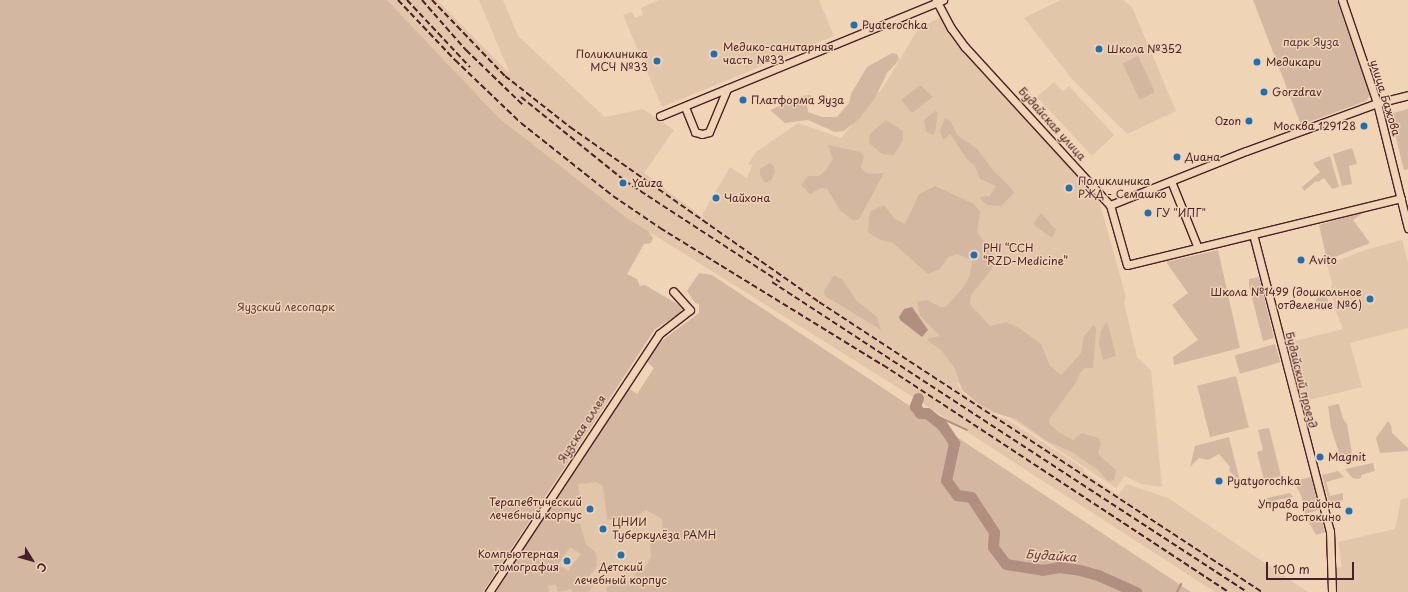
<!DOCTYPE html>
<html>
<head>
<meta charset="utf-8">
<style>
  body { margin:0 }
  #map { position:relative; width:1408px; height:592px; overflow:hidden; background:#efd5b6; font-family:"Playpen Sans",sans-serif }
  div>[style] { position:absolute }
  .built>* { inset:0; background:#e1c6aa }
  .green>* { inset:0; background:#d4b7a0; transform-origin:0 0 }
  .round { border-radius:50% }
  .water>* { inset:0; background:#b08f81 }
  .stream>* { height:2px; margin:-1px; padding:0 1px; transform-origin:1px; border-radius:1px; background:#b08f81 }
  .river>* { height:11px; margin:-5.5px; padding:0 5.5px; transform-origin:5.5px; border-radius:5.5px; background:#b08f81 }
  .roads { filter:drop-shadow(1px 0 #4a1f2b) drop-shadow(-1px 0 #4a1f2b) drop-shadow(0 1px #4a1f2b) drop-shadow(0 -1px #4a1f2b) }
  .minor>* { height:7px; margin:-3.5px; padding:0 3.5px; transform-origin:3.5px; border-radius:3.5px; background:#efd5b6 }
  .rail>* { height:2px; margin-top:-1px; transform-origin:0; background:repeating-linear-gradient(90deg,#4a1f2b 0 6px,transparent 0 9px) }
  .dots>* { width:11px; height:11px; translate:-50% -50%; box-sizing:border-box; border:2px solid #efd5b6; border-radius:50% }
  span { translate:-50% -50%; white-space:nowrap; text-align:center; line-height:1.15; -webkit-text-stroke:3px #efd5b6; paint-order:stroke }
  .poi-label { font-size:11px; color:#4a1f2b }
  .left { translate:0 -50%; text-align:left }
  .right { translate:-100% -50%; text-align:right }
  .park-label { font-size:11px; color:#5f363d }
  .street-label { font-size:11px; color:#4a1f2b }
  .water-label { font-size:12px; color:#643b40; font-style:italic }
  .north { position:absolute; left:12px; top:540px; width:40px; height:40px; -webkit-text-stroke:3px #efd5b6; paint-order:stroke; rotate:127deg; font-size:11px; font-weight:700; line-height:16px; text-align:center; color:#4a1f2b }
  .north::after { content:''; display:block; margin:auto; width:14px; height:18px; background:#4a1f2b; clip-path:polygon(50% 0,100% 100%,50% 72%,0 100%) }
  .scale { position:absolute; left:1266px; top:562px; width:88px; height:18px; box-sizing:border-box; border:2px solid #4a1f2b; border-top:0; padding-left:5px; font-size:12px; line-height:14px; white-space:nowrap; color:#4a1f2b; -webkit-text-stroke:3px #efd5b6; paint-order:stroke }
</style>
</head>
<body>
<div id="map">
  <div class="built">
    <i style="clip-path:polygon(387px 0,437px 0,510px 74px,479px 0,503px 0,518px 36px,605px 117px,643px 109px,674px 130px,644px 173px,706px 220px,702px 215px,730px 167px,747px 178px,752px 166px,748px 164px,756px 152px,798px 123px,841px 138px,884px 86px,918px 29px,941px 17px,950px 34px,1098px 197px,1126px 297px,1124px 302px,1137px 357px,1151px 370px,1162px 487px,1141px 484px,1125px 476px,1116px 488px,956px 382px,963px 393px,1000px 418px,1006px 419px,1083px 468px,1085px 473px,1118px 495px,1127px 484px,1168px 498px,1308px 592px,1215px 592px,921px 402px,627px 218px,499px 118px)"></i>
    <i style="clip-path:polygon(659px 0,819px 0,834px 36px,662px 107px,623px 15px,632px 12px,635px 18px,643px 15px,641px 8px)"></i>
    <i style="clip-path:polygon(1061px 0,1123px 0,1132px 7px,1176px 111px,1127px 134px,1072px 79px,1024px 18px)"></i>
    <i style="clip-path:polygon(1054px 82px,1063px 91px,1069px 86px,1114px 135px,1092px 156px,1037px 97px)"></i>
    <i style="clip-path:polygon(1402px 240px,1408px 263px,1408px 328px,1350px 343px,1362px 387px,1301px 402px,1287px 343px,1343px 329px,1335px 309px,1331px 290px,1332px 282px,1327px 265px,1365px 250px)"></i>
    <i style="clip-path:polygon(586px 453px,666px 502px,668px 542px,636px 592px,496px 592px)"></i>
    <i style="clip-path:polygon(1408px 498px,1408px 592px,1337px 592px,1336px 568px,1342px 567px,1338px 542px,1395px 529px,1401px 499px)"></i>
  </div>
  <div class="green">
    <i style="clip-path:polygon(0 0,387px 0,499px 118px,627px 218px,648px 231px,653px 238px,651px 243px,644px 244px,627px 274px,637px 279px,640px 286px,645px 285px,679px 305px,682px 309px,680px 313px,655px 329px,483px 592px,0 592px)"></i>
    <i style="clip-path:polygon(1253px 0,1337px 0,1370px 95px,1366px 101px,1301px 125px)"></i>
    <i style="clip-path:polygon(892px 53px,897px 54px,899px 60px,887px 73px,875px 98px,860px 118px,844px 131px,835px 132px,808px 120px,785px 123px,770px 110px,802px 96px,811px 95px,807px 106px,808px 112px,822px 117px,837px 117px,849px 103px,851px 94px,867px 67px)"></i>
    <i style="left:1138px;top:56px;width:40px;height:17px;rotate:65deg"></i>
    <i style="clip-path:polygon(920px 85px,933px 97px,912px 113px,901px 100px)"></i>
    <i style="clip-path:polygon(1408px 109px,1408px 169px,1404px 170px,1390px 114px)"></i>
    <i style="clip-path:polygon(935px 111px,938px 113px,935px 133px,932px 135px,926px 131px,924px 120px)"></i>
    <i style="clip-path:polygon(945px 118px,951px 122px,957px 135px,976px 148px,994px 171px,1012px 189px,1014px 193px,1001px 206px,987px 205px,980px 199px,981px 197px,990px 196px,996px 186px,980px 179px,975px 166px,966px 158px,950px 134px,943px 140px,940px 131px)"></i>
    <i style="clip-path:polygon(886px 120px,903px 131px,903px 140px,894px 155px,882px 154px,869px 143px,870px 134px)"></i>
    <i style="clip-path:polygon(828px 145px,860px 152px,864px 156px,861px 167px,862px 170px,870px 174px,884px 173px,859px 219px,854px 221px,840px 210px,827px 189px,821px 188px,810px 194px,801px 185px,808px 176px,819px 176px,826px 170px,833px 159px)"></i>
    <i style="clip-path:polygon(1352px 148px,1357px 164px,1349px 166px,1352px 184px,1342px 186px,1333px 154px)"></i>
    <i style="clip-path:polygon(1330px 156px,1339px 187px,1332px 189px,1324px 178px,1318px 182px,1316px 181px,1304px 191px,1302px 187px,1320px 172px,1313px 163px)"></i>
    <i style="clip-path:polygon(770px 163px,774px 166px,775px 173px,771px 180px,765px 183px,760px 175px,760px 169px)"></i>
    <i style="clip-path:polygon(935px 186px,974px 204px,980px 211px,977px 232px,996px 259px,991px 270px,971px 295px,970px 304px,990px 326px,1006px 322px,1019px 328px,1041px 344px,1050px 366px,1061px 375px,1081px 353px,1084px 336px,1092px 327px,1094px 325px,1096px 328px,1093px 368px,1085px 368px,1080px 373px,1077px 381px,1050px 418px,1049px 423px,1058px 432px,1073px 440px,1082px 433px,1098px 438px,1101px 443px,1098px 454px,1116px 470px,1114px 480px,1108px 481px,1098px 470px,1072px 452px,1047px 441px,1016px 419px,995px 413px,979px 404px,962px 390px,955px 369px,942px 351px,927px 340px,929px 338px,940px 336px,920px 316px,917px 302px,927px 300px,940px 307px,946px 307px,965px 285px,970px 275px,972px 260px,957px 254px,948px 257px,940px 269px,928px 274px,893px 243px,878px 239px,868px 232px,869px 216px,871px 211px,884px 205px,895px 219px,905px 224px,919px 194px)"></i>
    <i style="clip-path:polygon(1364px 212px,1353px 220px,1370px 243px,1327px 260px,1319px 225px)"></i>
    <i style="clip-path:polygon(1041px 213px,1056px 230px,1052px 238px,1033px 224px)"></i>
    <i style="clip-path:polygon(1218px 250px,1240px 348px,1174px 365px,1173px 357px,1198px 340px,1172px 305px,1188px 293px,1166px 262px)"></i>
    <i style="clip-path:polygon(evenodd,699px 273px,712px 275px,1191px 592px,607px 592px,606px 588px,609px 585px,632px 581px,636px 572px,644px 569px,651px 557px,650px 544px,663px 533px,662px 519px,646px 510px,639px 515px,607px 520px,603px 486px,596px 482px,578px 484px,580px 500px,575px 508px,563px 515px,567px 522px,580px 524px,586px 544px,596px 553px,597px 566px,589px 577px,594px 585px,589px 592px,572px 592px,571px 589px,558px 592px,556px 584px,548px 586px,549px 592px,496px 592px,627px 387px,637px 394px,654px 368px,646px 361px,660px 342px,699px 313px,699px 304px,695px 303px,687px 291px,699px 273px,570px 547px,581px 554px,568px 571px,558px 565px,570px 547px)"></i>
    <i style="clip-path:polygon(834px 275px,843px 280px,856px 300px,877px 317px,881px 330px,825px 296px,824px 291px)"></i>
    <i style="clip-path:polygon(1259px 277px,1274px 338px,1263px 341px,1249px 286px,1249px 279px)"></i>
    <i class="round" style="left:1316px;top:295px;width:12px;height:12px"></i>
    <i style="clip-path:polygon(1107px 321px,1116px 356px,1103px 360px,1099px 344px,1101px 331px)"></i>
    <i style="left:1275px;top:344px;width:19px;height:42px;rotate:74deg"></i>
    <i style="left:1236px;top:376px;width:53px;height:40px;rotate:76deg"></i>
    <i style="clip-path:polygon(1339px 404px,1343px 419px,1347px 424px,1353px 459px,1342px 462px,1331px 428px,1328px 406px)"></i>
    <i style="clip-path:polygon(1388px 421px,1391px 425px,1392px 433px,1408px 448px,1408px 451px,1380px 453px,1376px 438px)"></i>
    <i style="clip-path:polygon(1269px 428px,1281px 476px,1264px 480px,1257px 452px,1263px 450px,1258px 430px)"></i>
    <i style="clip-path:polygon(1229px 437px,1240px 481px,1229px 471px,1230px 467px,1219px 454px,1208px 460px,1199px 458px,1190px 467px,1195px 446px)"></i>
    <i style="clip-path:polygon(1373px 463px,1375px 471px,1361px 475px,1361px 478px,1358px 479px,1352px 478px,1345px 469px)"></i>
    <i style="clip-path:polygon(1338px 471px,1344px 477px,1326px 482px,1330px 496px,1343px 493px,1343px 500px,1330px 505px,1322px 475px)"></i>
    <i style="clip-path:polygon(1311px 477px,1319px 510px,1305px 514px,1301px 495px,1293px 481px)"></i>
    <i style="clip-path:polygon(1290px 493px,1293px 497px,1268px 502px,1267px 498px)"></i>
    <i style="clip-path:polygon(1320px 515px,1325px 532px,1316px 535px,1307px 519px)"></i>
  </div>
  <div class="water">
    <i style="clip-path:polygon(912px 307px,928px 330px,922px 337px,900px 320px,899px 317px,904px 309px)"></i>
  </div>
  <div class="stream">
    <i style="left:915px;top:406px;width:57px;rotate:24.8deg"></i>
    <i style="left:1177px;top:592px;width:9px;rotate:-63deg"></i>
  </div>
  <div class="river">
    <i style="left:918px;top:398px;width:9px;rotate:111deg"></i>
    <i style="left:915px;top:406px;width:9px;rotate:54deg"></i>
    <i style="left:920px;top:413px;width:7px"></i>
    <i style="left:927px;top:413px;width:19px;rotate:39deg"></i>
    <i style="left:942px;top:425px;width:22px;rotate:56deg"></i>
    <i style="left:954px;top:443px;width:38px;rotate:102deg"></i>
    <i style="left:946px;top:480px;width:19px;rotate:54deg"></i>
    <i style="left:957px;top:495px;width:14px;rotate:8deg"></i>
    <i style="left:971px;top:497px;width:42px;rotate:56.7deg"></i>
    <i style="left:994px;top:532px;width:15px;rotate:94deg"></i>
    <i style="left:993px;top:547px;width:21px;rotate:53deg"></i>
    <i style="left:1006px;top:564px;width:36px;rotate:9deg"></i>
    <i style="left:1042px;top:570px;width:17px;rotate:-10deg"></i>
    <i style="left:1059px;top:567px;width:21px;rotate:8deg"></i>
    <i style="left:1080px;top:570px;width:19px;rotate:16deg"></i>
    <i style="left:1098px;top:575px;width:42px;rotate:24.1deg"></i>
  </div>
  <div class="roads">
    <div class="minor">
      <i style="left:936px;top:0;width:32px;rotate:62deg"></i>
      <i style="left:951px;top:28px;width:24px;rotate:54deg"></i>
      <i style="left:965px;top:47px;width:214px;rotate:47.5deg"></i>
      <i style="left:1110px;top:205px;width:62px;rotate:74.2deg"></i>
      <i style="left:1127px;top:265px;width:282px;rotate:-13.7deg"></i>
      <i style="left:1342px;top:0;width:109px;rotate:71.2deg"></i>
      <i style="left:1377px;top:103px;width:129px;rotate:76.1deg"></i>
      <i style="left:685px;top:107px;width:27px;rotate:68deg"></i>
      <i style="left:695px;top:132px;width:7px;rotate:16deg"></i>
      <i style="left:702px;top:134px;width:7px;rotate:-16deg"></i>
      <i style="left:709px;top:132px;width:47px;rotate:-67.3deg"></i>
      <i style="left:660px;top:116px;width:306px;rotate:-22.3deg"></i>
      <i style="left:1171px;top:181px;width:72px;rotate:68.1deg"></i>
      <i style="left:1110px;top:205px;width:146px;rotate:-21.7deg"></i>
      <i style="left:1246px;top:151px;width:140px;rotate:-20.1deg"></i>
      <i style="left:1377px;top:103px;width:32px;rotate:-14deg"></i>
      <i style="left:1253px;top:234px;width:307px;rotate:75.5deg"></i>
      <i style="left:1330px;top:531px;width:61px;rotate:88.1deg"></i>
      <i style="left:489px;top:592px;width:309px;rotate:-56.6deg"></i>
      <i style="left:659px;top:334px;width:39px;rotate:-38deg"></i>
      <i style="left:690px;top:310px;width:25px;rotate:-132deg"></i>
    </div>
  </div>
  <div class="rail">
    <i style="left:398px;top:0;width:83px;rotate:46.5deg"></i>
    <i style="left:455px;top:60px;width:91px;rotate:43.7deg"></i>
    <i style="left:521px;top:123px;width:117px;rotate:38.4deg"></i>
    <i style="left:613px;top:196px;width:57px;rotate:34.2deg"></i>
    <i style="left:660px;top:228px;width:262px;rotate:31.6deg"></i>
    <i style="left:883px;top:365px;width:414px;rotate:33.3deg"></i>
    <i style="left:407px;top:0;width:92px;rotate:46.8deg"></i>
    <i style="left:422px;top:0;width:67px;rotate:48.7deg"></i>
    <i style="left:466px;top:50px;width:79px;rotate:44deg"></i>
    <i style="left:432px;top:0;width:105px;rotate:46.2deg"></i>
    <i style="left:505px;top:76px;width:83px;rotate:38.1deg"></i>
    <i style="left:570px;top:127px;width:304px;rotate:35.1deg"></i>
    <i style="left:819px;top:302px;width:529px;rotate:33.21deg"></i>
    <i style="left:521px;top:97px;width:134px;rotate:38.9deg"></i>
    <i style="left:625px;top:181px;width:185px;rotate:33.1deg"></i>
    <i style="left:772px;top:282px;width:567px;rotate:33.13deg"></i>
  </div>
  <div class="dots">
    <i style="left:854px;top:25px;background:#1f6fb2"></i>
    <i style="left:1099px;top:49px;background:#1f6fb2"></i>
    <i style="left:714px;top:54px;background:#1f6fb2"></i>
    <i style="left:657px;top:61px;background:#1f6fb2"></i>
    <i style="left:1257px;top:62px;background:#1f6fb2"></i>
    <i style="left:1264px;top:92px;background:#1f6fb2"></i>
    <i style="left:743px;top:100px;background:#1f6fb2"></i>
    <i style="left:1249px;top:121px;background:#1f6fb2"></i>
    <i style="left:1364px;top:126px;background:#1f6fb2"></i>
    <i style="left:1177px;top:157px;background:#1f6fb2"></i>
    <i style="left:623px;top:183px;background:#1f6fb2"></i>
    <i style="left:1069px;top:188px;background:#1f6fb2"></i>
    <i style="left:716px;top:198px;background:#1f6fb2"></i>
    <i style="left:1148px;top:213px;background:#1f6fb2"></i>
    <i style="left:974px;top:255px;background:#1f6fb2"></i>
    <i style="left:1301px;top:260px;background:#1f6fb2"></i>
    <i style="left:1370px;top:299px;background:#1f6fb2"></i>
    <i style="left:1320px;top:457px;background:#1f6fb2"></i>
    <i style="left:1219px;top:481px;background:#1f6fb2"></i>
    <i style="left:590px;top:509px;background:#1f6fb2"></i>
    <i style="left:1349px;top:511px;background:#1f6fb2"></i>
    <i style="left:603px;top:529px;background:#1f6fb2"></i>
    <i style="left:621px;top:555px;background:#1f6fb2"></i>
    <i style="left:567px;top:561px;background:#1f6fb2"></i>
  </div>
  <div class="poi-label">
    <span class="left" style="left:862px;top:25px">Pyaterochka</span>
    <span class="left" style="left:723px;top:54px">Медико-санитарная<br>часть №33</span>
    <span class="left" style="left:1107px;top:49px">Школа №352</span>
    <span class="right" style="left:648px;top:61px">Поликлиника<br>МСЧ №33</span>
    <span class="left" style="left:1266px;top:62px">Медикари</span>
    <span class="left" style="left:1272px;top:92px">Gorzdrav</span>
    <span class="left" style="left:751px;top:100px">Платформа Яуза</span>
    <span class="right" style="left:1241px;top:121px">Ozon</span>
    <span class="right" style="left:1356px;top:126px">Москва 129128</span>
    <span class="left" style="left:1185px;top:157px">Диана</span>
    <span class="left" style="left:1078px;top:188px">Поликлиника<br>РЖД - Семашко</span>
    <span class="left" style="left:632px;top:183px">Yauza</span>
    <span class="left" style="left:724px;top:198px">Чайхона</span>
    <span class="left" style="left:1156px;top:213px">ГУ "ИПГ"</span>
    <span class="left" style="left:983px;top:255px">PHI “CCH<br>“RZD-Medicine”</span>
    <span class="left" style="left:1309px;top:260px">Avito</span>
    <span class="right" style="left:1362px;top:299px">Школа №1499 (дошкольное<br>отделение №6)</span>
    <span class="left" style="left:1328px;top:457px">Magnit</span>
    <span class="left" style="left:1227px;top:481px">Pyatyorochka</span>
    <span class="right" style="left:582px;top:509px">Терапевтический<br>лечебный корпус</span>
    <span class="right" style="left:1341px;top:511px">Управа района<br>Ростокино</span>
    <span class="left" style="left:612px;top:529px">ЦНИИ<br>Туберкулёза РАМН</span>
    <span class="right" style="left:559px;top:561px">Компьютерная<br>томография</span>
    <span style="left:621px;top:574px">Детский<br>лечебный корпус</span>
  </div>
  <div class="park-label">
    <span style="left:1311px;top:42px">парк Яуза</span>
    <span style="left:286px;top:307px">Яузский лесопарк</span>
  </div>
  <div class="street-label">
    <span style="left:1385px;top:98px;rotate:73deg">улица Бажова</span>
    <span style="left:1052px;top:124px;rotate:48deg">Будайская улица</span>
    <span style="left:1301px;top:380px;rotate:76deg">Будайский проезд</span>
    <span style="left:582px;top:429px;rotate:-57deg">Яузская аллея</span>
  </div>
  <div class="water-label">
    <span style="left:1051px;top:556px;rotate:4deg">Будайка</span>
  </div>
  <div class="north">С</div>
  <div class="scale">100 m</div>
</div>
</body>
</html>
